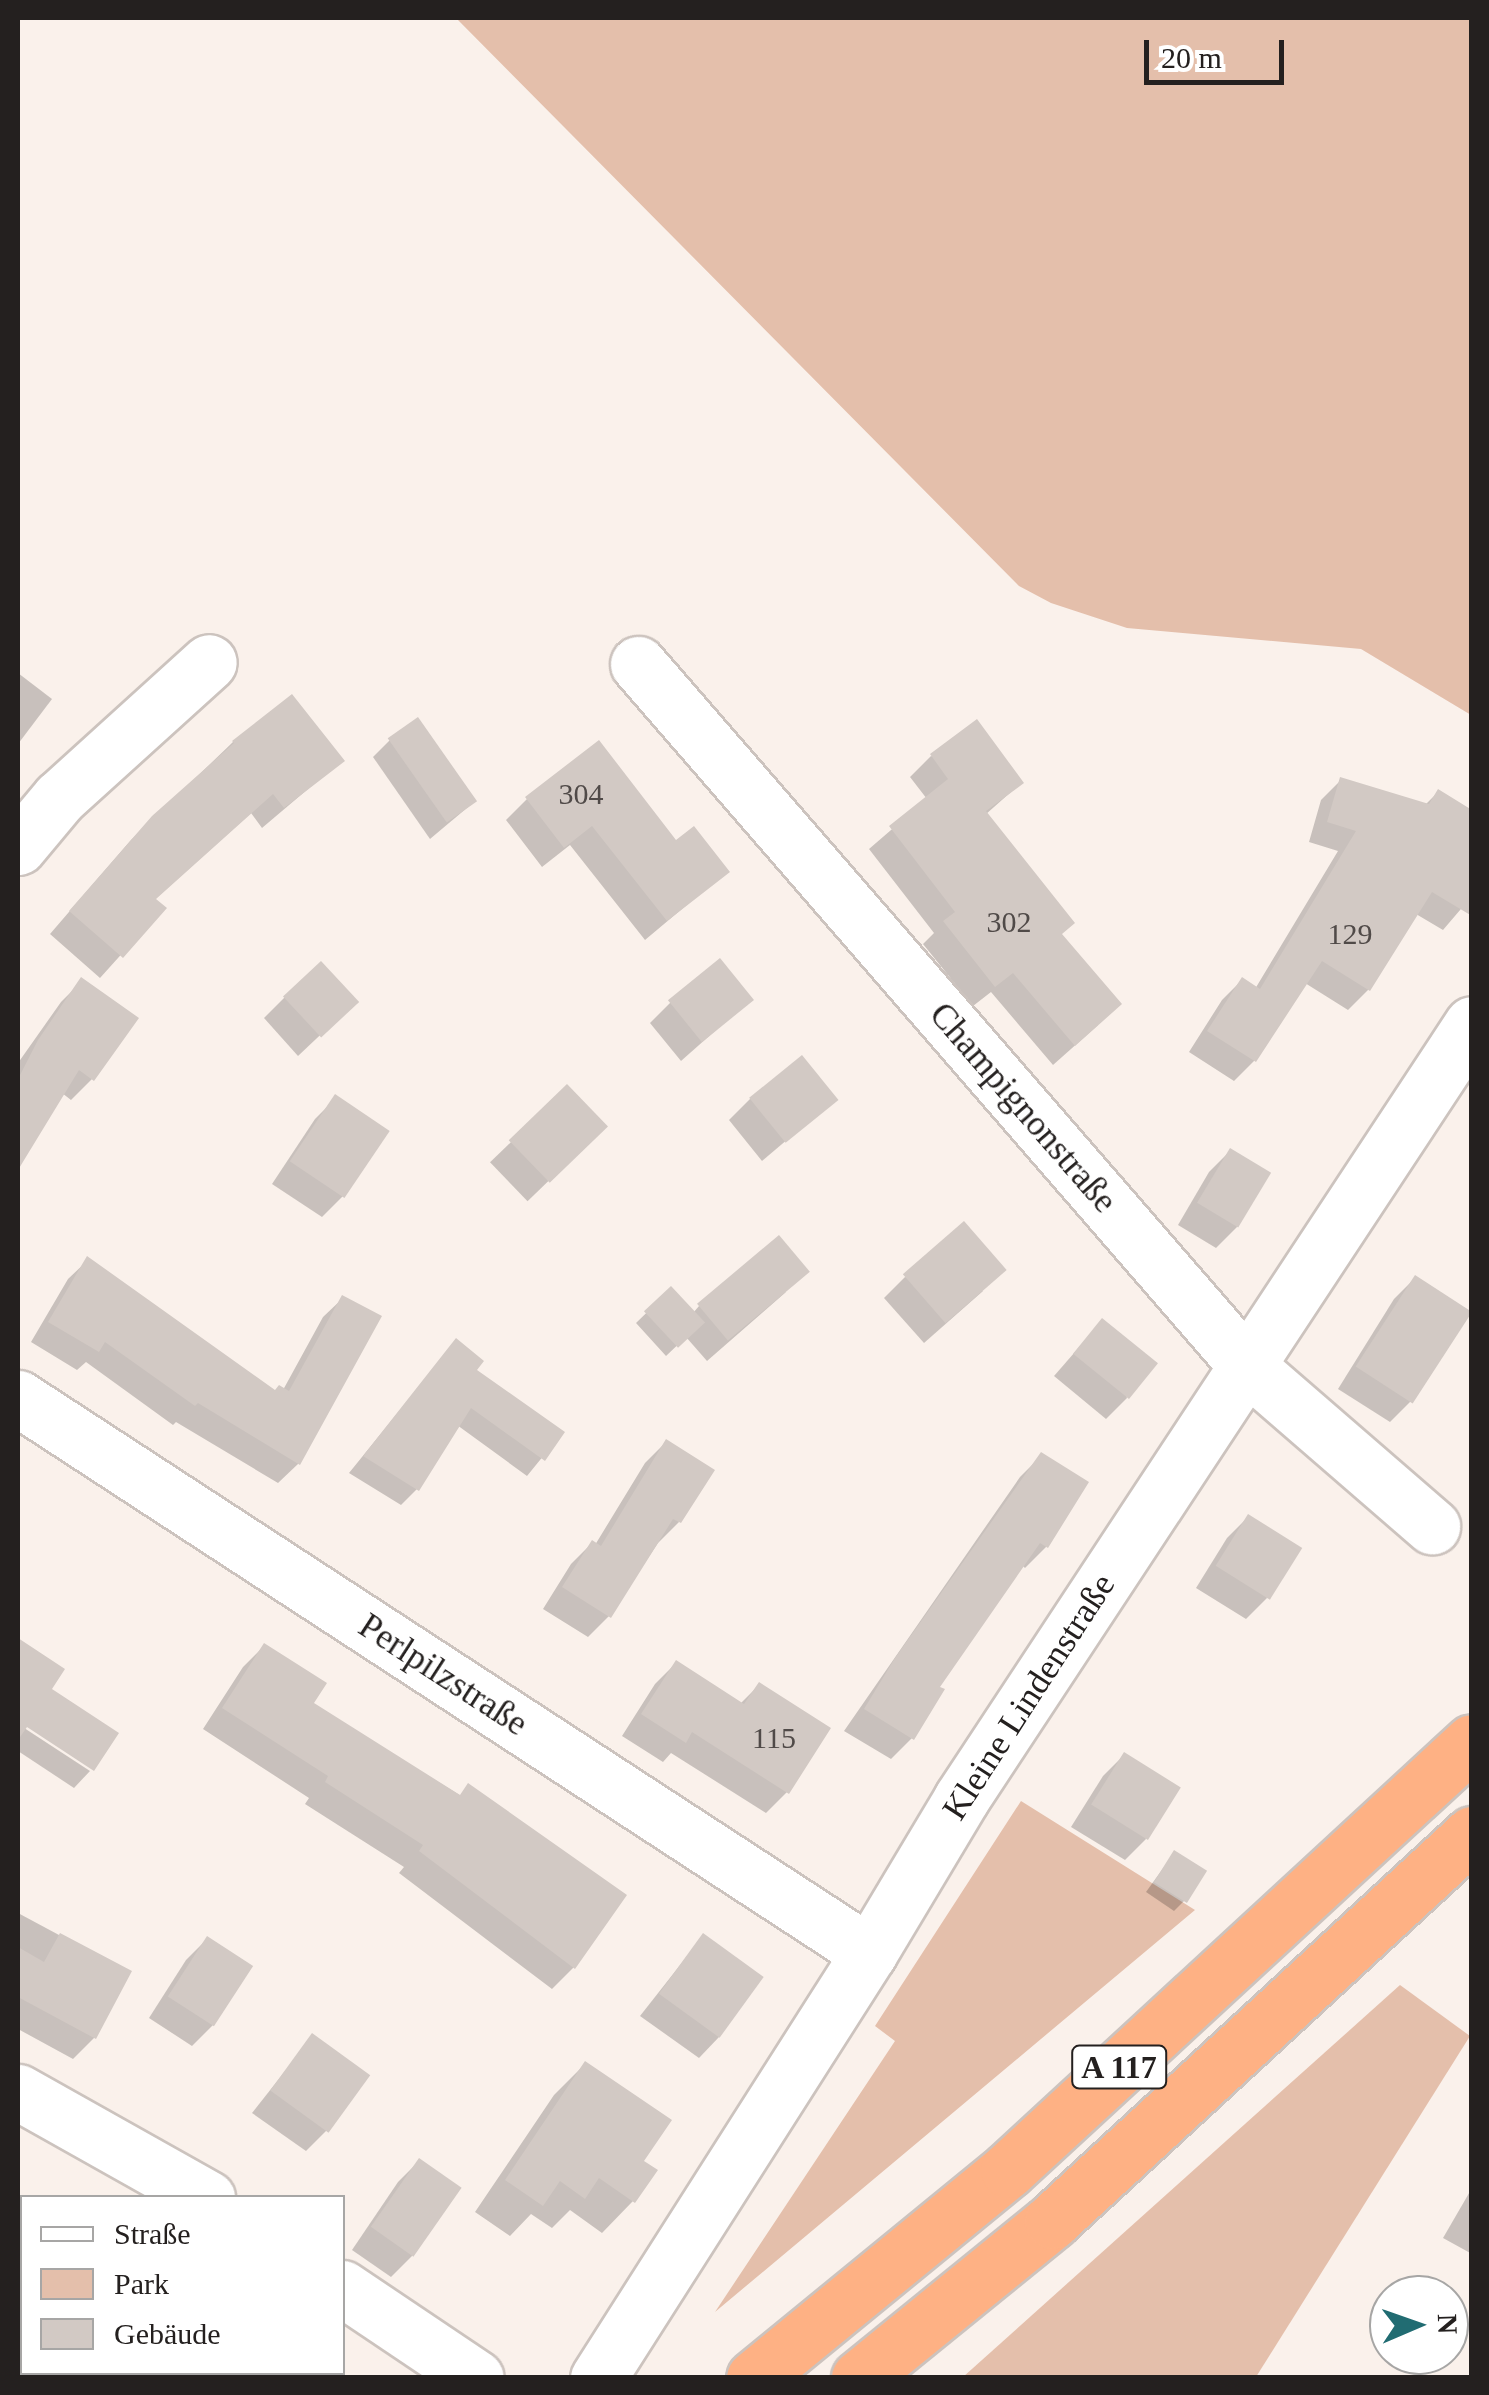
<!DOCTYPE html>
<html>
<head>
<meta charset="utf-8">
<style>
  body { margin:0 }
  #map { position:relative; width:1489px; height:2395px; overflow:hidden; background:#faf1eb; font-family:Georgia,serif }
  div>[style] { position:absolute }
  .green>* { inset:0; background:#e4bfab }
  .shadow>* { inset:0; background:#0003; transform-origin:0 0 }
  .building>* { inset:0; background:#d2c9c4; transform-origin:0 0 }
  .roads { filter:drop-shadow(2px 0 #ccc3be) drop-shadow(-2px 0 #ccc3be) drop-shadow(0 2px #ccc3be) drop-shadow(0 -2px #ccc3be) }
  .street>* { height:55px; margin:-27.5px; padding:0 27.5px; transform-origin:27.5px; border-radius:27.5px; background:#fff }
  .highway>* { height:55px; margin:-27.5px; padding:0 27.5px; transform-origin:27.5px; border-radius:27.5px; background:#feb184 }
  span { translate:-50% -50%; white-space:nowrap; text-align:center; line-height:1.15; -webkit-text-stroke:9px #fff; paint-order:stroke }
  .number-label { font-size:30px; color:#504a48 }
  .number-label span { -webkit-text-stroke-width:0 }
  .shield-label span { padding:2px 8px; background:#fff; border:2px solid; border-radius:8px; -webkit-text-stroke-width:0 }
  .shield-label { font-size:32px; color:#24201f; font-weight:700 }
  .street-label { font-size:35px; color:#24201f }
  .frame { position:absolute; inset:0; border:20px solid #24201f; pointer-events:none }
  .legend { position:absolute; left:20px; top:2195px; width:325px; height:180px; box-sizing:border-box; background:#fff; border:2px solid #a7a6a5; margin:0; padding:12px 18px; list-style:none; font-size:30px; color:#24201f }
  .legend li { display:flex; align-items:center; gap:20px; height:50px }
  .legend b { width:50px; border:2px solid #a7a6a5 }
  .north { position:absolute; left:1369px; top:2275px; width:100px; height:100px; box-sizing:border-box; background:#fff; border:2px solid #a7a6a5; border-radius:50%; rotate:88deg; font-size:28px; font-weight:700; line-height:40px; text-align:center; color:#24201f }
  .north::after { content:''; display:block; margin:auto; width:35px; height:45px; background:#216c72; clip-path:polygon(50% 0,100% 100%,50% 72%,0 100%) }
  .scale { position:absolute; left:1144px; top:40px; width:140px; height:45px; box-sizing:border-box; border:5px solid #24201f; border-top:0; padding-left:12px; font-size:30px; line-height:35px; white-space:nowrap; color:#24201f; -webkit-text-stroke:8px #fff; paint-order:stroke }
</style>
</head>
<body>
<div id="map">
  <div class="green">
    <i style="clip-path:polygon(456px 18px,1471px 18px,1471px 715px,1361px 649px,1127px 628px,1051px 603px,1019px 586px)"></i>
    <i style="clip-path:polygon(1021px 1801px,1195px 1910px,715px 2312px,895px 2041px,875px 2026px)"></i>
    <i style="clip-path:polygon(1400px 1985px,1470px 2036px,1256px 2377px,963px 2377px)"></i>
  </div>
  <div class="shadow">
    <i style="clip-path:polygon(18px 673px,52px 699px,18px 744px)"></i>
    <i style="clip-path:polygon(292px 697px,341px 761px,262px 828px,251px 813px,154px 900px,163px 908px,100px 978px,50px 934px,131px 840px,233px 742px)"></i>
    <i style="clip-path:polygon(390px 740px,474px 802px,430px 839px,373px 757px)"></i>
    <i style="clip-path:polygon(931px 756px,1021px 783px,985px 815px,1060px 935px,1098px 1025px,1053px 1065px,991px 992px,973px 1006px,923px 944px,934px 933px,869px 849px,927px 799px,910px 777px)"></i>
    <i style="clip-path:polygon(1341px 780px,1425px 805px,1438px 792px,1472px 896px,1443px 930px,1416px 914px,1368px 990px,1348px 1010px,1305px 983px,1254px 1061px,1234px 1081px,1189px 1052px,1222px 1000px,1242px 980px,1255px 989px,1338px 851px,1309px 842px,1321px 800px)"></i>
    <i style="clip-path:polygon(527px 799px,676px 843px,726px 872px,645px 940px,570px 845px,542px 867px,506px 820px)"></i>
    <i style="clip-path:polygon(82px 981px,92px 1079px,71px 1100px,62px 1093px,18px 1165px,18px 1063px,61px 1002px)"></i>
    <i style="clip-path:polygon(285px 997px,334px 1022px,298px 1056px,264px 1018px)"></i>
    <i style="clip-path:polygon(751px 999px,681px 1061px,650px 1023px,671px 1002px)"></i>
    <i style="left:567px;top:1088px;width:54px;height:107px;rotate:46deg"></i>
    <i style="clip-path:polygon(336px 1098px,343px 1196px,322px 1217px,272px 1184px,315px 1119px)"></i>
    <i style="clip-path:polygon(750px 1099px,834px 1100px,762px 1161px,729px 1120px)"></i>
    <i style="clip-path:polygon(1230px 1151px,1237px 1227px,1216px 1248px,1178px 1225px,1209px 1172px)"></i>
    <i style="clip-path:polygon(88px 1260px,274px 1393px,283px 1390px,323px 1317px,343px 1298px,298px 1464px,278px 1483px,176px 1422px,173px 1425px,86px 1362px,77px 1370px,31px 1342px,68px 1279px)"></i>
    <i style="clip-path:polygon(905px 1277px,983px 1291px,924px 1343px,884px 1298px)"></i>
    <i style="clip-path:polygon(1415px 1278px,1469px 1312px,1411px 1401px,1390px 1422px,1338px 1389px,1394px 1299px)"></i>
    <i style="clip-path:polygon(671px 1289px,693px 1313px,699px 1306px,786px 1292px,707px 1361px,686px 1337px,666px 1356px,636px 1323px)"></i>
    <i style="clip-path:polygon(1102px 1321px,1127px 1398px,1106px 1419px,1054px 1376px)"></i>
    <i style="clip-path:polygon(456px 1341px,474px 1370px,562px 1433px,527px 1476px,457px 1425px,417px 1489px,401px 1505px,349px 1473px)"></i>
    <i style="clip-path:polygon(666px 1442px,679px 1522px,658px 1543px,609px 1616px,588px 1637px,543px 1609px,571px 1564px,592px 1543px,595px 1545px,645px 1463px)"></i>
    <i style="clip-path:polygon(1041px 1456px,1046px 1547px,1025px 1568px,1022px 1565px,937px 1688px,912px 1738px,891px 1759px,844px 1731px,1020px 1477px)"></i>
    <i style="clip-path:polygon(1248px 1517px,1267px 1598px,1246px 1619px,1196px 1588px,1227px 1538px)"></i>
    <i style="clip-path:polygon(264px 1646px,310px 1704px,624px 1895px,573px 1968px,552px 1989px,399px 1873px,404px 1867px,305px 1804px,309px 1798px,203px 1729px,243px 1667px)"></i>
    <i style="clip-path:polygon(676px 1663px,740px 1704px,759px 1685px,787px 1792px,766px 1813px,671px 1753px,663px 1762px,622px 1736px,655px 1684px)"></i>
    <i style="clip-path:polygon(18px 1724px,90px 1771px,74px 1788px,18px 1751px)"></i>
    <i style="clip-path:polygon(1124px 1755px,1146px 1839px,1125px 1860px,1071px 1827px,1103px 1776px)"></i>
    <i style="clip-path:polygon(1174px 1853px,1184px 1901px,1174px 1911px,1146px 1892px)"></i>
    <i style="clip-path:polygon(18px 1913px,128px 1972px,94px 2038px,73px 2059px,18px 2029px)"></i>
    <i style="clip-path:polygon(703px 1936px,761px 1977px,720px 2036px,699px 2058px,640px 2016px)"></i>
    <i style="clip-path:polygon(207px 1939px,213px 2025px,192px 2046px,149px 2018px,186px 1960px)"></i>
    <i style="clip-path:polygon(312px 2037px,327px 2130px,306px 2151px,252px 2113px)"></i>
    <i style="clip-path:polygon(585px 2064px,641px 2162px,633px 2201px,602px 2233px,570px 2210px,552px 2228px,531px 2214px,510px 2236px,475px 2212px,554px 2095px)"></i>
    <i style="clip-path:polygon(419px 2161px,412px 2256px,391px 2277px,352px 2250px,398px 2182px)"></i>
    <i style="clip-path:polygon(1472px 2188px,1472px 2254px,1443px 2238px)"></i>
    <i style="left:18px;top:2251px;width:5px;height:86px;rotate:37deg"></i>
    <i style="left:116px;top:2372px;width:157px;height:7px"></i>
  </div>
  <div class="building">
    <i style="clip-path:polygon(292px 694px,345px 761px,284px 808px,273px 794px,156px 899px,167px 908px,123px 958px,69px 911px,152px 816px,234px 743px,232px 741px)"></i>
    <i style="left:418px;top:717px;width:103px;height:37px;rotate:55deg"></i>
    <i style="clip-path:polygon(977px 719px,1024px 783px,986px 811px,1075px 923px,1062px 934px,1122px 1004px,1075px 1046px,1013px 973px,995px 987px,943px 921px,955px 912px,889px 826px,948px 779px,930px 754px)"></i>
    <i style="clip-path:polygon(599px 740px,676px 840px,694px 826px,730px 872px,667px 921px,592px 826px,564px 848px,525px 797px)"></i>
    <i style="clip-path:polygon(1340px 777px,1429px 804px,1438px 789px,1472px 810px,1472px 916px,1432px 892px,1370px 991px,1322px 961px,1256px 1062px,1207px 1031px,1242px 977px,1260px 989px,1356px 831px,1327px 822px)"></i>
    <i style="left:720px;top:958px;width:54px;height:67px;rotate:51deg"></i>
    <i style="left:321px;top:961px;width:56px;height:52px;rotate:47deg"></i>
    <i style="clip-path:polygon(81px 977px,139px 1018px,94px 1081px,79px 1070px,18px 1170px,18px 1079px,38px 1040px)"></i>
    <i style="left:802px;top:1055px;width:58px;height:68px;rotate:51deg"></i>
    <i style="left:567px;top:1084px;width:59px;height:81px;rotate:46deg"></i>
    <i style="left:335px;top:1094px;width:66px;height:81px;rotate:34deg"></i>
    <i style="left:1230px;top:1148px;width:48px;height:64px;rotate:31deg"></i>
    <i style="left:964px;top:1221px;width:65px;height:81px;rotate:49deg"></i>
    <i style="left:779px;top:1235px;width:48px;height:107px;rotate:50deg"></i>
    <i style="clip-path:polygon(87px 1256px,275px 1390px,279px 1385px,289px 1391px,342px 1295px,382px 1316px,300px 1465px,198px 1403px,195px 1406px,105px 1342px,99px 1352px,48px 1322px)"></i>
    <i style="left:1415px;top:1275px;width:68px;height:109px;rotate:33deg"></i>
    <i style="left:671px;top:1286px;width:50px;height:37px;rotate:47deg"></i>
    <i style="left:1102px;top:1318px;width:72px;height:46px;rotate:39deg"></i>
    <i style="clip-path:polygon(456px 1338px,484px 1361px,477px 1370px,565px 1432px,545px 1461px,471px 1408px,419px 1491px,363px 1456px)"></i>
    <i style="clip-path:polygon(666px 1439px,715px 1470px,681px 1523px,673px 1519px,611px 1618px,562px 1587px,592px 1540px,601px 1546px)"></i>
    <i style="clip-path:polygon(1041px 1452px,1089px 1482px,1048px 1548px,1040px 1543px,940px 1687px,945px 1689px,914px 1740px,864px 1709px,895px 1658px)"></i>
    <i style="left:1248px;top:1514px;width:64px;height:61px;rotate:32deg"></i>
    <i style="clip-path:polygon(18px 1638px,65px 1669px,52px 1689px,119px 1733px,94px 1771px,27px 1727px,18px 1740px)"></i>
    <i style="clip-path:polygon(264px 1643px,327px 1683px,314px 1703px,460px 1795px,468px 1783px,627px 1895px,575px 1969px,419px 1851px,423px 1845px,325px 1782px,328px 1776px,222px 1708px)"></i>
    <i style="clip-path:polygon(676px 1660px,744px 1704px,759px 1682px,831px 1728px,789px 1794px,692px 1732px,686px 1743px,641px 1714px)"></i>
    <i style="left:1124px;top:1752px;width:67px;height:62px;rotate:32deg"></i>
    <i style="left:1174px;top:1850px;width:39px;height:38px;rotate:32deg"></i>
    <i style="clip-path:polygon(60px 1933px,132px 1971px,96px 2039px,18px 1997px,18px 1947px,44px 1962px)"></i>
    <i style="left:703px;top:1933px;width:75px;height:75px;rotate:36deg"></i>
    <i style="left:207px;top:1936px;width:55px;height:72px;rotate:33deg"></i>
    <i style="left:312px;top:2033px;width:72px;height:71px;rotate:36deg"></i>
    <i style="clip-path:polygon(585px 2061px,672px 2120px,644px 2161px,658px 2170px,635px 2203px,599px 2178px,585px 2199px,560px 2181px,543px 2206px,505px 2180px)"></i>
    <i style="left:419px;top:2158px;width:52px;height:84px;rotate:35deg"></i>
  </div>
  <div class="roads">
    <div class="street">
      <i style="left:638px;top:664px;width:929px;rotate:49.06deg"></i>
      <i style="left:1247px;top:1366px;width:245px;rotate:40.9deg"></i>
      <i style="left:18px;top:847px;width:64px;rotate:-50.1deg"></i>
      <i style="left:59px;top:798px;width:202px;rotate:-42.2deg"></i>
      <i style="left:18px;top:1398px;width:1016px;rotate:33.11deg"></i>
      <i style="left:18px;top:2092px;width:217px;rotate:29.3deg"></i>
      <i style="left:342px;top:2288px;width:161px;rotate:33.9deg"></i>
      <i style="left:598px;top:2378px;width:504px;rotate:-57.48deg"></i>
      <i style="left:869px;top:1953px;width:179px;rotate:-59.1deg"></i>
      <i style="left:961px;top:1799px;width:928px;rotate:-56.6deg"></i>
    </div>
    <div class="highway">
      <i style="left:754px;top:2378px;width:328px;rotate:-39.3deg"></i>
      <i style="left:1008px;top:2170px;width:631px;rotate:-42.69deg"></i>
      <i style="left:859px;top:2378px;width:249px;rotate:-39.1deg"></i>
      <i style="left:1052px;top:2221px;width:571px;rotate:-42.66deg"></i>
    </div>
  </div>
  <div class="number-label">
    <span style="left:581px;top:794px">304</span>
    <span style="left:1009px;top:922px">302</span>
    <span style="left:1350px;top:934px">129</span>
    <span style="left:774px;top:1738px">115</span>
  </div>
  <div class="shield-label">
    <span style="left:1119px;top:2067px">A 117</span>
  </div>
  <div class="street-label">
    <span style="left:1023px;top:1108px;rotate:49deg">Champignonstraße</span>
    <span style="left:443px;top:1675px;rotate:33deg">Perlpilzstraße</span>
    <span style="left:1029px;top:1697px;rotate:-57deg">Kleine Lindenstraße</span>
  </div>
  <div class="frame"></div>
  <ul class="legend">
  <li><b style="height:12px;background:#fff"></b>Straße</li>
  <li><b style="height:28px;background:#e4bfab"></b>Park</li>
  <li><b style="height:28px;background:#d2c9c4"></b>Gebäude</li>
  </ul>
  <div class="north">N</div>
  <div class="scale">20 m</div>
</div>
</body>
</html>
